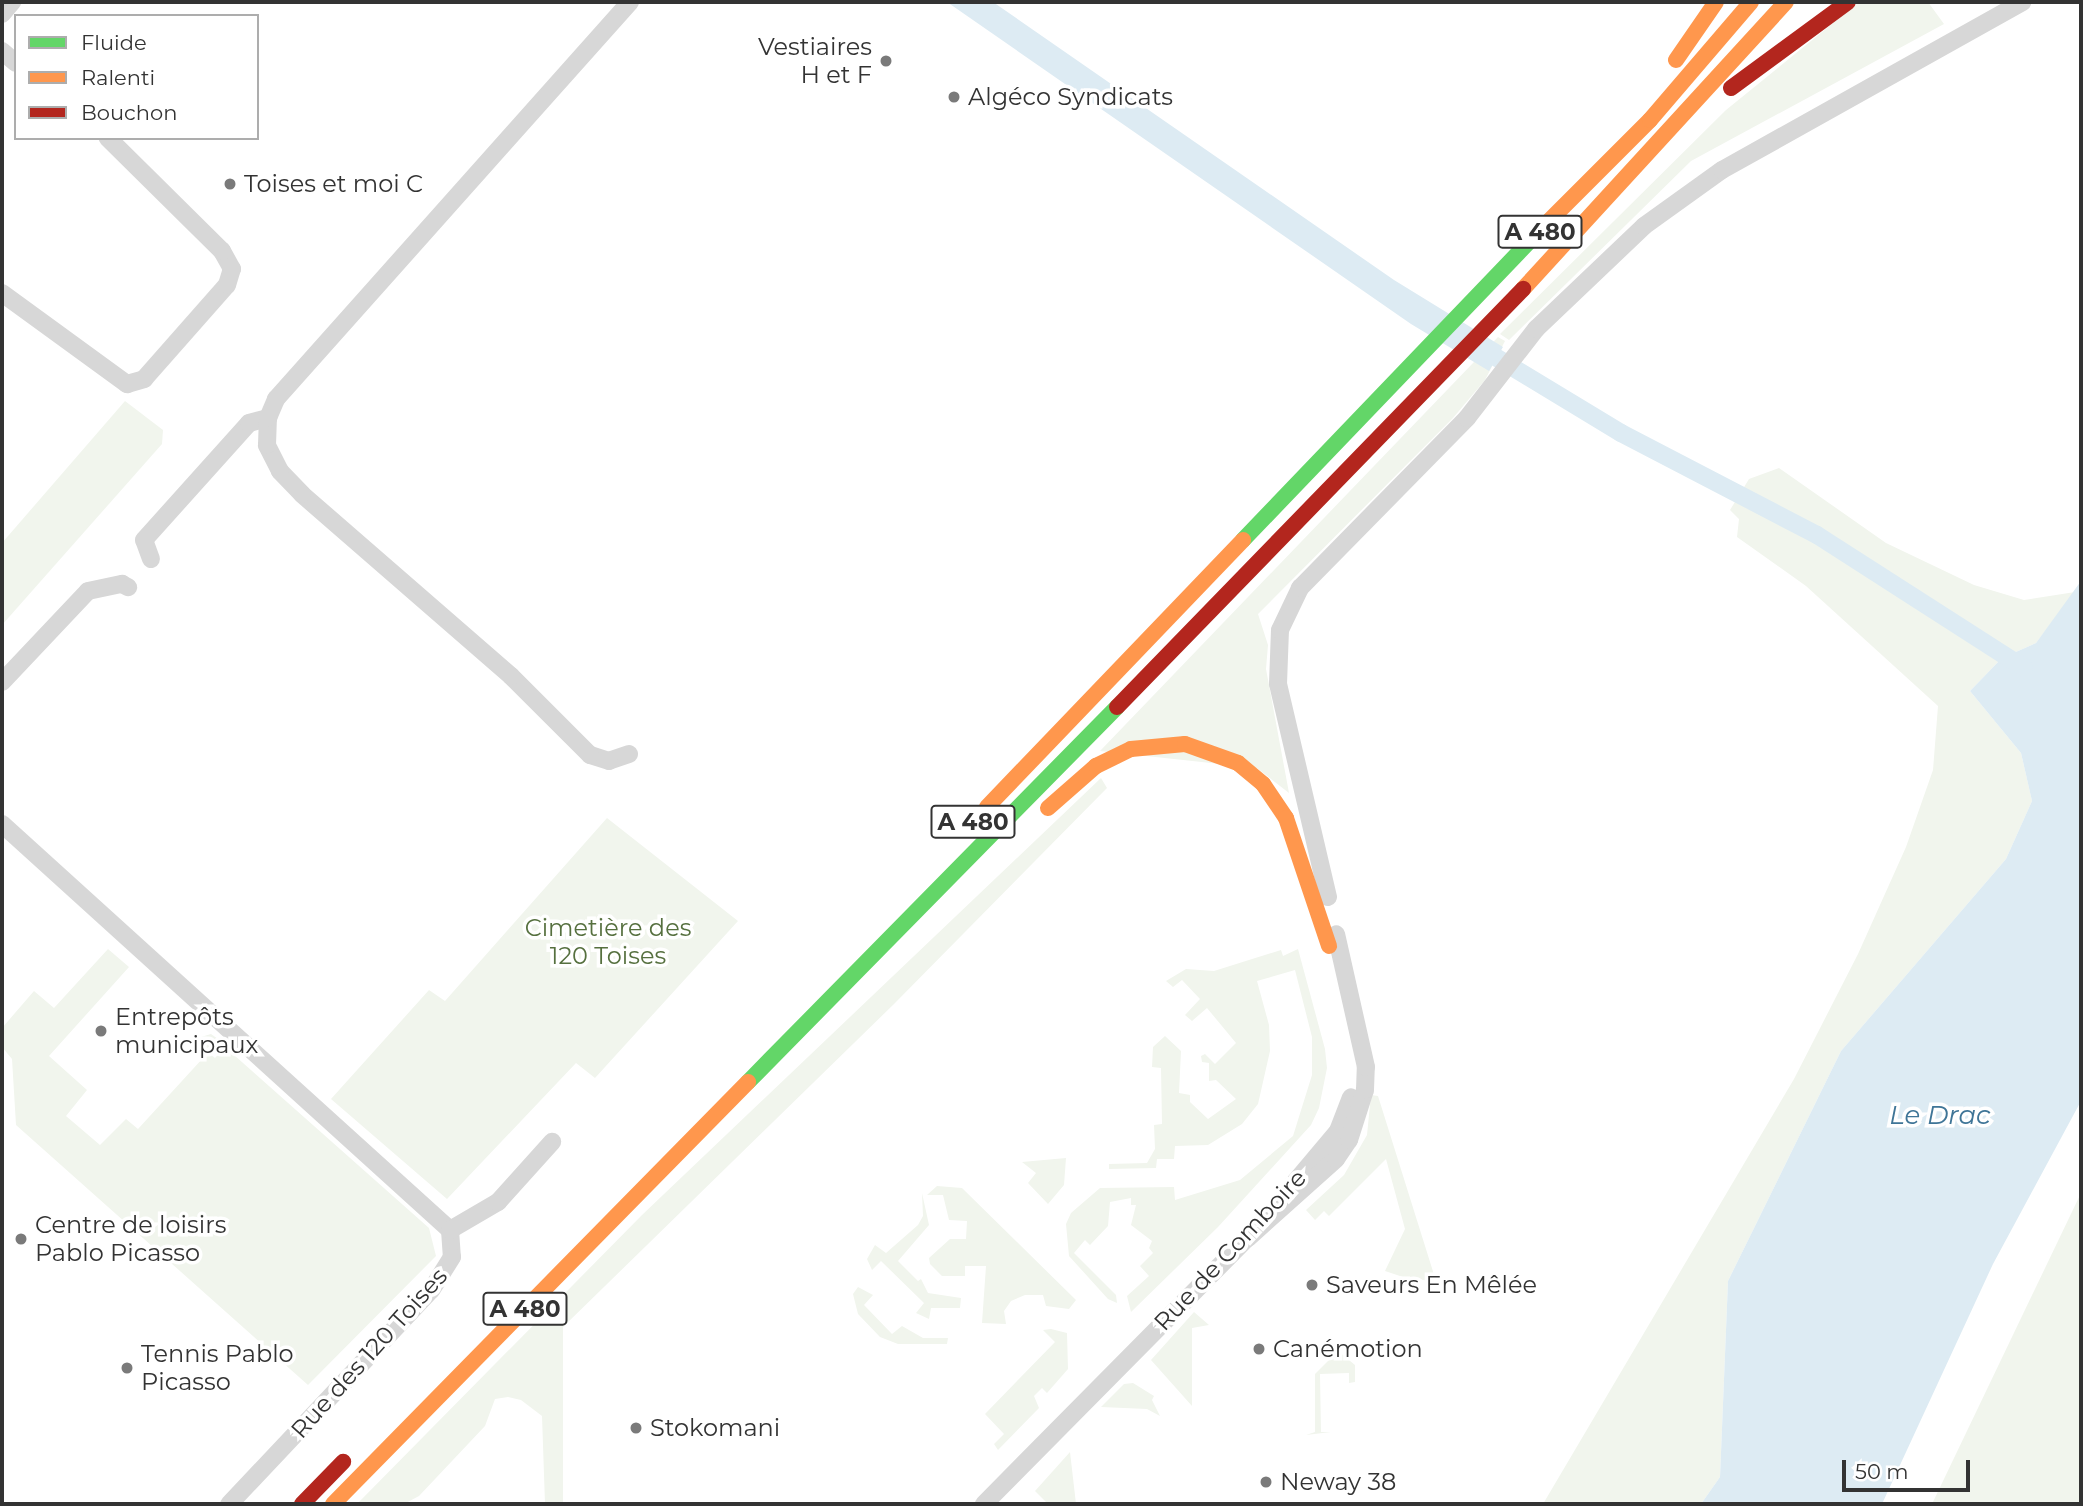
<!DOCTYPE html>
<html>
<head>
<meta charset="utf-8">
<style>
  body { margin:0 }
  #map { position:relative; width:2083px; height:1506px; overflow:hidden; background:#fff; font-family:Montserrat,sans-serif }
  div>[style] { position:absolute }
  .green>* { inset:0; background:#f1f5ed }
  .water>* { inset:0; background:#ddebf3 }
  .canal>* { height:18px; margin:-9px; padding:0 9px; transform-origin:9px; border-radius:9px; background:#ddebf3 }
  .street>* { height:18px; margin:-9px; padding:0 9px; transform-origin:9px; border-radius:9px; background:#d7d7d7 }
  .fast>* { height:16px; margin:-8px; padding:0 8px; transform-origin:8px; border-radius:8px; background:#63d668 }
  .slow>* { height:16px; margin:-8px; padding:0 8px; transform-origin:8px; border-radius:8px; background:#ff974d }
  .jam>* { height:16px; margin:-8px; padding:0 8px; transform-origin:8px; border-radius:8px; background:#b3261e }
  .dots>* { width:19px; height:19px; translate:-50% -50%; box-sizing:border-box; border:4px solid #fff; border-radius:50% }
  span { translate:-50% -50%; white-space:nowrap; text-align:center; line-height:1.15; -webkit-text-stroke:7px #fff; paint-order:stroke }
  .shield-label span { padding:2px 5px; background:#fff; border:2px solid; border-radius:5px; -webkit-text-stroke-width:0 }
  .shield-label { font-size:23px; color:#333; font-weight:700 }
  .poi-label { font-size:24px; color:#333 }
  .right { translate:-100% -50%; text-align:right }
  .left { translate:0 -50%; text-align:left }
  .park-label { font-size:24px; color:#56703f }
  .street-label { font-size:24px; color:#333 }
  .water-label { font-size:26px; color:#3f7597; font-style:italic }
  .frame { position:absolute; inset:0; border:4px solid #333; pointer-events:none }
  .legend { position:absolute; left:14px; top:14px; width:245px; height:126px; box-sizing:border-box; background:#fff; border:2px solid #adadad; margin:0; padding:9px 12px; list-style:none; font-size:21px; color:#333 }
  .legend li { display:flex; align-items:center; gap:14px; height:35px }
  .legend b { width:35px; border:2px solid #adadad }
  .scale { position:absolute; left:1842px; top:1460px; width:128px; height:32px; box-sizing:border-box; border:4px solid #333; border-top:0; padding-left:9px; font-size:21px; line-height:24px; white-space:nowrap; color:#333; -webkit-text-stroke:5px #fff; paint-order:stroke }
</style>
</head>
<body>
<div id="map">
  <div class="green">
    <i style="clip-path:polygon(1859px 2px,1928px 2px,1944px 24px,1691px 161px,1509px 340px,1500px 334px,1726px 110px)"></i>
    <i style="clip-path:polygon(1498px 337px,1505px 341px,1485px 380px,1453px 418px,1258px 614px,1268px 645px,1266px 669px,1289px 793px,1257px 768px,1100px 751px)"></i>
    <i style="clip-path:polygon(125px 401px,163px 430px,162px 444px,2px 625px,2px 543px)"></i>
    <i style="clip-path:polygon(1779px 468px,1886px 543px,1974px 585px,2024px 600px,2075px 592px,2036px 643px,2002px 658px,1970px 691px,2021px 753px,2032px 801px,2006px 859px,1841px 1051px,1728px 1281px,1720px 1477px,1701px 1504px,1543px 1504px,1794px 1079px,1858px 954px,1906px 847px,1933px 770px,1938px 706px,1806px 586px,1737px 537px,1739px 519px,1730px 510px,1749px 479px)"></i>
    <i style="clip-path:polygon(1101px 778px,1107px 788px,894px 1004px,563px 1327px,563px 1504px,545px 1504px,542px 1416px,521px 1400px,508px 1397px,495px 1399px,485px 1426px,419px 1496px,404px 1504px,357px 1504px,642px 1215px)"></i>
    <i style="clip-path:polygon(607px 818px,738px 921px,595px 1078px,576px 1063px,447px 1199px,331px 1099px,429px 990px,445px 1001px)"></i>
    <i style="clip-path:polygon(108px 949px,129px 967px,49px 1056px,87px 1090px,66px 1116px,100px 1145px,126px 1119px,138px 1129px,203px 1058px,191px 1040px,211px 1034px,218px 1039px,205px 1050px,215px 1058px,225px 1047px,429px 1228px,436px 1256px,308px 1385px,16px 1125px,12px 1059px,2px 1047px,2px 1028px,34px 991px,54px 1008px)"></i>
    <i style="clip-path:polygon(1298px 949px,1325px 1049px,1327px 1068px,1319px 1108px,1311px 1125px,1218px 1227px,1131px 1312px,1127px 1296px,1149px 1276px,1140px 1266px,1153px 1253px,1149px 1248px,1152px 1241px,1131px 1225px,1136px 1205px,1131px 1205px,1131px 1198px,1110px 1202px,1108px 1226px,1090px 1245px,1085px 1240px,1074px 1253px,1116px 1295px,1117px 1303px,1108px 1299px,1069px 1256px,1066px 1224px,1071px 1213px,1100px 1188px,1174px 1187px,1175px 1200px,1240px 1180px,1293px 1136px,1312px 1075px,1312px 1037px,1295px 970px,1257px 981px,1269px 1025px,1270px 1051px,1258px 1104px,1242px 1124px,1208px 1145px,1175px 1146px,1174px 1159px,1157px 1159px,1156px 1168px,1109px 1169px,1109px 1164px,1147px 1163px,1155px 1149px,1154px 1125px,1162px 1124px,1161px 1068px,1152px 1067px,1153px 1047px,1165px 1036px,1181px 1051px,1179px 1093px,1190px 1095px,1190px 1102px,1208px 1119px,1236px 1099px,1216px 1080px,1209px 1081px,1209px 1063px,1202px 1062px,1201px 1056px,1205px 1054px,1215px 1064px,1236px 1043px,1207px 1008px,1192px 1021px,1185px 1015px,1200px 999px,1182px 980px,1173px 987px,1166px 981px,1186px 969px,1214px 971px,1281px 950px,1283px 956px)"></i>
    <i style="clip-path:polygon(1371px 1095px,1378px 1096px,1436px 1281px,1409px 1279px,1385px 1271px,1405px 1229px,1386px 1159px,1329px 1216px,1324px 1211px,1315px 1220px,1306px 1210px,1344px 1175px,1367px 1135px)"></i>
    <i style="clip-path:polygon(1066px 1158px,1064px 1185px,1048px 1204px,1028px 1183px,1036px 1173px,1022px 1162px)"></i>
    <i style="clip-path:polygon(937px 1186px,962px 1188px,1076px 1300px,1069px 1309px,1046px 1306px,1043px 1295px,1025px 1295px,1011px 1301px,1004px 1311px,1006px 1324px,982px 1323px,986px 1266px,965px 1266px,965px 1276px,942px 1276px,930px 1264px,929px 1258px,950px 1239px,966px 1239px,967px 1221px,949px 1220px,943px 1195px,927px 1195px)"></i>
    <i style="clip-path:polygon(922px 1193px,929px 1225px,898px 1261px,918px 1281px,921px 1279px,928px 1293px,961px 1298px,960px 1308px,931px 1308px,929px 1319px,916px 1313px,924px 1303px,881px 1261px,872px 1270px,867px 1259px,875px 1245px,886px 1253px,918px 1225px,923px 1216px)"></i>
    <i style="clip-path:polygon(2081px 1193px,2081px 1504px,1932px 1504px)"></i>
    <i style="clip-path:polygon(858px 1287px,873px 1295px,864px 1305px,892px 1334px,902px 1326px,923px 1338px,948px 1338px,947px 1344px,898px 1344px,880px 1337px,858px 1314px,853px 1294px)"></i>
    <i style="clip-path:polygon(1194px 1312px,1209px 1325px,1192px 1328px,1192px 1406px,1151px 1360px)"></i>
    <i style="clip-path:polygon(1051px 1329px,1067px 1333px,1068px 1369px,1047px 1393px,1042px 1388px,1034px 1396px,1039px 1408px,998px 1450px,994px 1444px,1004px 1434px,985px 1414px,1055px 1342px,1043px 1330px)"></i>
    <i style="clip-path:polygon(1338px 1351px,1355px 1365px,1355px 1382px,1349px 1383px,1349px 1373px,1320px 1374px,1321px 1432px,1331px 1432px,1306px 1435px,1315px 1432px,1315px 1374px)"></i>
    <i style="clip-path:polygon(1133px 1383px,1154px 1396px,1152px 1400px,1160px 1416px,1147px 1409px,1101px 1407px,1124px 1384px)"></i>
    <i style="clip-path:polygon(1070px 1452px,1076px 1504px,1048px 1504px,1035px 1491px)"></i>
  </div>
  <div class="water">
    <i style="clip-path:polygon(947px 2px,993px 2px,1394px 280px,1503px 347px,1489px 371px,1411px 324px)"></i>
    <i style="clip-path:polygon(2081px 581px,2081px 1101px,1993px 1264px,1882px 1504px,1701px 1504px,1720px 1477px,1728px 1281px,1841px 1051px,2006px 859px,2032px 801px,2021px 753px,1970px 691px,2002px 658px,2036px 643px)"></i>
  </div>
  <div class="canal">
    <i style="left:1479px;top:347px;width:166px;rotate:31.2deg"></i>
    <i style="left:1621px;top:433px;width:221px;rotate:27.5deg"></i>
    <i style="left:1817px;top:535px;width:246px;rotate:32.7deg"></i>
  </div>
  <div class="street">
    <i style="left:2px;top:14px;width:16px;rotate:-50deg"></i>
    <i style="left:2px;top:51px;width:18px;rotate:41deg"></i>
    <i style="left:2px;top:293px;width:155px;rotate:36.1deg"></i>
    <i style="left:127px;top:384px;width:18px;rotate:-16deg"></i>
    <i style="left:144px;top:379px;width:125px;rotate:-48.6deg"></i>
    <i style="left:227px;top:285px;width:17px;rotate:-73deg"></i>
    <i style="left:232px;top:269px;width:21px;rotate:-119deg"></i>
    <i style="left:222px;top:251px;width:161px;rotate:-135.3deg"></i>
    <i style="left:151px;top:559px;width:20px;rotate:-110deg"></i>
    <i style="left:144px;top:540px;width:157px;rotate:-48.1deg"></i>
    <i style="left:249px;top:423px;width:20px;rotate:-15deg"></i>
    <i style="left:2px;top:682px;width:125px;rotate:-46.6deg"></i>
    <i style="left:88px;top:591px;width:35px;rotate:-12deg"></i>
    <i style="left:122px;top:584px;width:7px;rotate:27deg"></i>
    <i style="left:629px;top:754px;width:21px;rotate:161deg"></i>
    <i style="left:609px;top:761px;width:20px;rotate:-162deg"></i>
    <i style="left:590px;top:755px;width:112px;rotate:-135deg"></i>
    <i style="left:511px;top:676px;width:277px;rotate:-139deg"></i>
    <i style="left:302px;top:494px;width:32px;rotate:-134deg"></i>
    <i style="left:280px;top:471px;width:29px;rotate:-117deg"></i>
    <i style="left:267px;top:445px;width:27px;rotate:-88deg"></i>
    <i style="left:268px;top:418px;width:21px;rotate:-67deg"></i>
    <i style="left:276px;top:399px;width:532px;rotate:-48.28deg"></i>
    <i style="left:2px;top:824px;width:605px;rotate:42.18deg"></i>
    <i style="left:450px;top:1230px;width:27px;rotate:86deg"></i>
    <i style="left:452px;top:1257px;width:39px;rotate:122deg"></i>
    <i style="left:431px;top:1290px;width:294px;rotate:133.3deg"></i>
    <i style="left:1328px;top:897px;width:219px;rotate:-103.2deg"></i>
    <i style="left:1278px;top:684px;width:54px;rotate:-87.9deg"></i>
    <i style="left:1280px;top:630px;width:47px;rotate:-64.5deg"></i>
    <i style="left:1300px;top:588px;width:238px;rotate:-45.5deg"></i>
    <i style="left:1467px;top:418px;width:113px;rotate:-52.2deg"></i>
    <i style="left:1536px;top:329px;width:149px;rotate:-43.6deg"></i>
    <i style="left:1644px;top:226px;width:96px;rotate:-35.7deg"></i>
    <i style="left:1722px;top:170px;width:344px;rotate:-29.2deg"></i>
    <i style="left:1285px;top:1194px;width:82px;rotate:-49.9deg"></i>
    <i style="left:1338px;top:1131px;width:36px;rotate:-69deg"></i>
    <i style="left:450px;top:1230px;width:56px;rotate:-30.3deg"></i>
    <i style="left:498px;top:1202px;width:81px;rotate:-48deg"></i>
    <i style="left:1248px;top:1238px;width:118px;rotate:-41.9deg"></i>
    <i style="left:1336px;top:1159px;width:23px;rotate:-56deg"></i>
    <i style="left:1349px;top:1140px;width:52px;rotate:-72.3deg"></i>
    <i style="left:1365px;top:1090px;width:23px;rotate:-88deg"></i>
    <i style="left:1366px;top:1067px;width:136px;rotate:-102.7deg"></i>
    <i style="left:984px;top:1504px;width:387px;rotate:-45.3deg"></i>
  </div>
  <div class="fast">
    <i style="left:1243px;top:540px;width:428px;rotate:-46.2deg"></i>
    <i style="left:748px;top:1082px;width:526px;rotate:-45.46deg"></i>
  </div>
  <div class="slow">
    <i style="left:1676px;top:60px;width:70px;rotate:-55.4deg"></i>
    <i style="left:1539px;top:231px;width:157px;rotate:-45deg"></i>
    <i style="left:1650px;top:120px;width:155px;rotate:-49.4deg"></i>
    <i style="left:1523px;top:289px;width:389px;rotate:-47.5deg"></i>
    <i style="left:987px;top:807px;width:370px;rotate:-46.2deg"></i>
    <i style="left:1048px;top:808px;width:64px;rotate:-41.2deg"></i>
    <i style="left:1096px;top:766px;width:39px;rotate:-26deg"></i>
    <i style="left:1131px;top:749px;width:54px;rotate:-5.3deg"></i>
    <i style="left:1185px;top:744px;width:56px;rotate:19.7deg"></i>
    <i style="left:1238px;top:763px;width:33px;rotate:40deg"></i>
    <i style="left:1263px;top:784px;width:41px;rotate:55.9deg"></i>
    <i style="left:1286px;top:818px;width:135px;rotate:71.4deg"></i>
    <i style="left:333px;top:1504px;width:592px;rotate:-45.48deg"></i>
  </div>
  <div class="jam">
    <i style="left:1731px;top:88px;width:145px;rotate:-36.3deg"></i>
    <i style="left:1117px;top:707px;width:583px;rotate:-45.83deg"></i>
    <i style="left:302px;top:1504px;width:59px;rotate:-45.7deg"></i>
  </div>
  <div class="dots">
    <i style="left:886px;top:61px;background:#7a7a7a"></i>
    <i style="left:954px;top:97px;background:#7a7a7a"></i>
    <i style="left:230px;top:184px;background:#7a7a7a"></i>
    <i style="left:101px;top:1031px;background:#7a7a7a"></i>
    <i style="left:21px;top:1239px;background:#7a7a7a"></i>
    <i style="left:1312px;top:1285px;background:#7a7a7a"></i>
    <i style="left:1259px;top:1349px;background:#7a7a7a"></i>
    <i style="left:127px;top:1368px;background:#7a7a7a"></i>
    <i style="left:636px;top:1428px;background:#7a7a7a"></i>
    <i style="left:1266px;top:1482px;background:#7a7a7a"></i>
  </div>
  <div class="shield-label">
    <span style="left:1540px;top:232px">A 480</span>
    <span style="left:973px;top:822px">A 480</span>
    <span style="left:525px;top:1309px">A 480</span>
  </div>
  <div class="poi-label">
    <span class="right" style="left:872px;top:61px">Vestiaires<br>H et F</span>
    <span class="left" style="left:968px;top:97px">Algéco Syndicats</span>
    <span class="left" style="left:244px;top:184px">Toises et moi C</span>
    <span class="left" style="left:115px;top:1031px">Entrepôts<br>municipaux</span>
    <span class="left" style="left:35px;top:1239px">Centre de loisirs<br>Pablo Picasso</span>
    <span class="left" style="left:1326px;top:1285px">Saveurs En Mêlée</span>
    <span class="left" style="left:1273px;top:1349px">Canémotion</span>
    <span class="left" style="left:141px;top:1368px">Tennis Pablo<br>Picasso</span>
    <span class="left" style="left:650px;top:1428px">Stokomani</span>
    <span class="left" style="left:1280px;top:1482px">Neway 38</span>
  </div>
  <div class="park-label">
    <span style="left:608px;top:942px">Cimetière des<br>120 Toises</span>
  </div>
  <div class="street-label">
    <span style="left:1230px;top:1250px;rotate:-47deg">Rue de Comboire</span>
    <span style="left:369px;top:1353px;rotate:-48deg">Rue des 120 Toises</span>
  </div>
  <div class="water-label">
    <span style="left:1940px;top:1116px">Le Drac</span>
  </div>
  <div class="frame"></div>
  <ul class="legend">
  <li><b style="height:9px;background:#63d668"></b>Fluide</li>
  <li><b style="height:9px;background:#ff974d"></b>Ralenti</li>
  <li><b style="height:9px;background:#b3261e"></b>Bouchon</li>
  </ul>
  <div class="scale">50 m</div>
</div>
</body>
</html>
